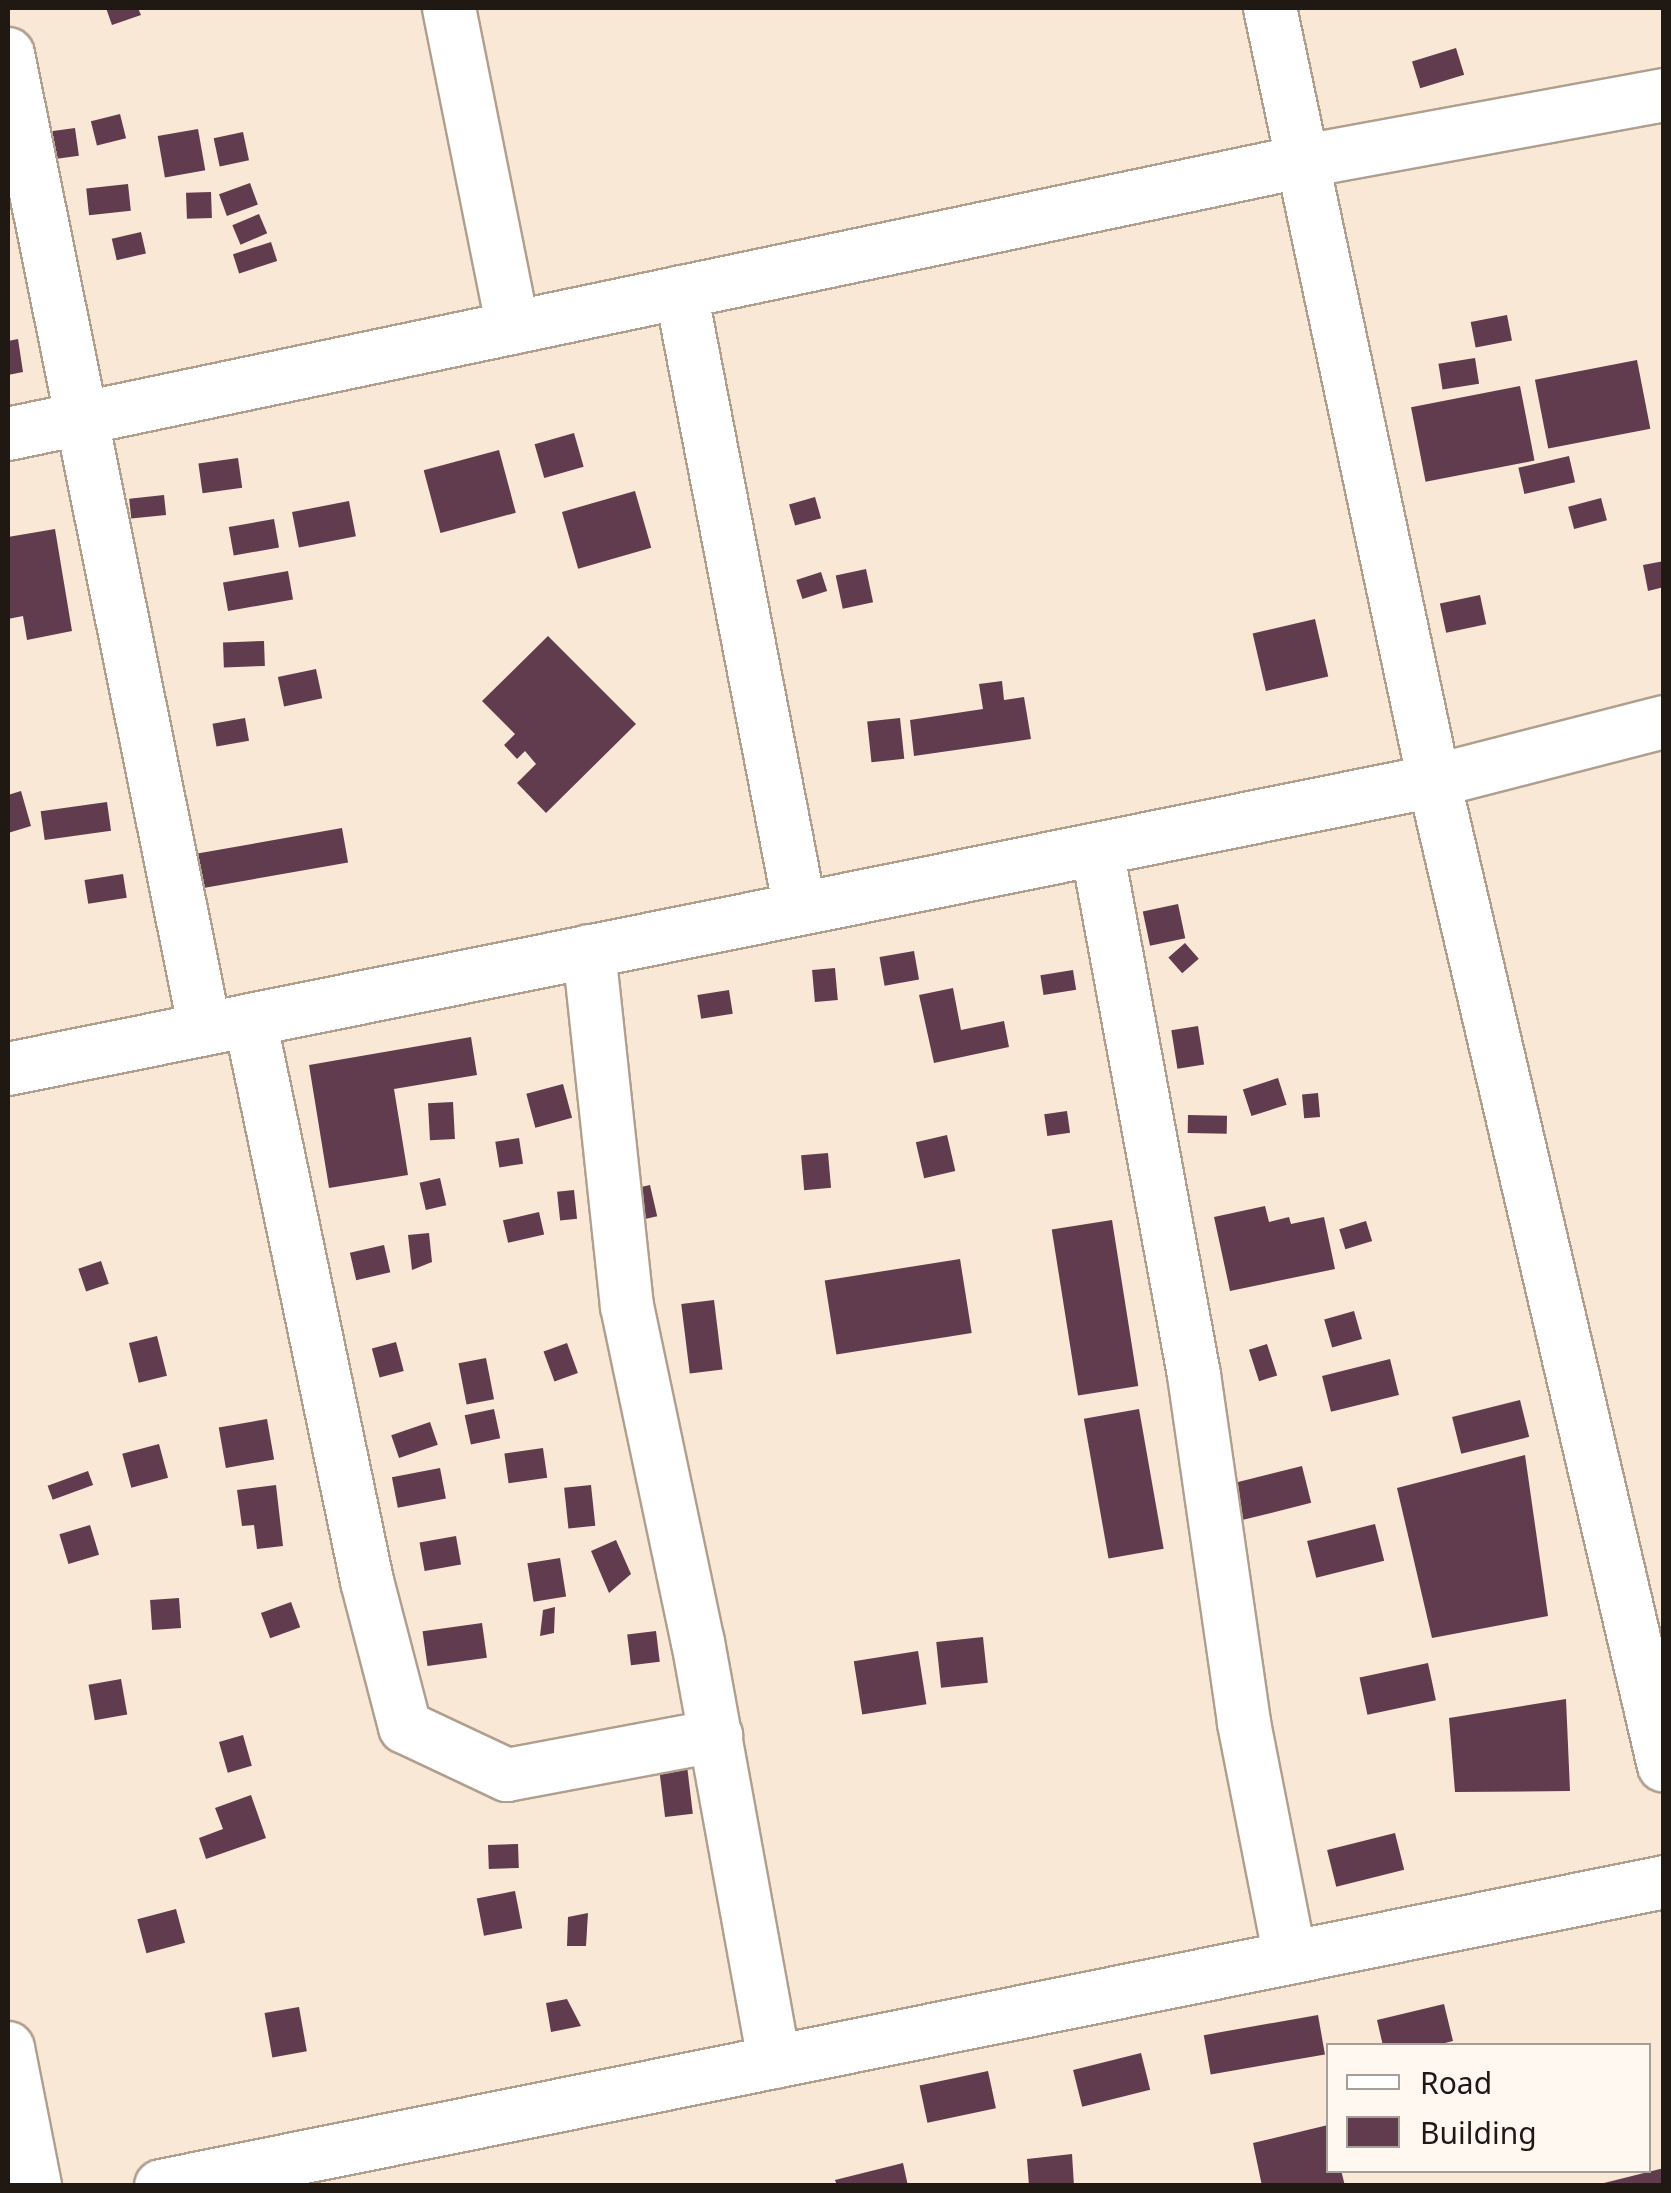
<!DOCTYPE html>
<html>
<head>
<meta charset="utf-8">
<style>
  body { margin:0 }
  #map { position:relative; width:1671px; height:2193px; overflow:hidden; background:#fae8d7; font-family:"Noto Sans",sans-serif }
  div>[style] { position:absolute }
  .building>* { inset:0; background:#603c4e; transform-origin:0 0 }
  .roads { filter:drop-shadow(2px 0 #b09f8f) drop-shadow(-2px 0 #b09f8f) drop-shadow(0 2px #b09f8f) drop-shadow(0 -2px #b09f8f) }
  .minor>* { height:52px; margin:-26px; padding:0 26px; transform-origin:26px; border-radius:26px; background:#fff }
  span { translate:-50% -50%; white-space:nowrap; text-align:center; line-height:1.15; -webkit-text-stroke:10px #fff8f1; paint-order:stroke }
  .frame { position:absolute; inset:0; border:10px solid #201913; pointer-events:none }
  .legend { position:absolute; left:1326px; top:2043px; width:325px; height:130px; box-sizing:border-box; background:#fff8f1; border:2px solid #a69f98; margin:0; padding:12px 18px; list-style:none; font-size:30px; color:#201913 }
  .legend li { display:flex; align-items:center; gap:20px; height:50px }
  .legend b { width:50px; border:2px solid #a69f98 }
</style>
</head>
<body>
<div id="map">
  <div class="building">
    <i style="clip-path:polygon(106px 8px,138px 8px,141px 15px,112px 25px)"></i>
    <i style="left:1456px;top:48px;width:28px;height:46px;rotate:73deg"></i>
    <i style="left:120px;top:114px;width:25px;height:30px;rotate:76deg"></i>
    <i style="left:75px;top:128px;width:28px;height:26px;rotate:82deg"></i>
    <i style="left:198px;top:129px;width:42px;height:41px;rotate:80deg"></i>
    <i style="left:243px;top:132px;width:29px;height:30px;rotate:78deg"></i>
    <i style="left:250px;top:183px;width:23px;height:33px;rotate:70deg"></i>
    <i style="left:128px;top:184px;width:27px;height:42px;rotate:84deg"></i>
    <i style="left:211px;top:192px;width:26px;height:25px;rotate:88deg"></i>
    <i style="left:259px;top:214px;width:21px;height:29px;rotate:67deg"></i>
    <i style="left:141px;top:232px;width:22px;height:30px;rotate:77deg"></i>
    <i style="left:271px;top:242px;width:20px;height:40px;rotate:72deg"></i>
    <i style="left:1507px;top:315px;width:26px;height:37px;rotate:79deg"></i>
    <i style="clip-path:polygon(18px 339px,23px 372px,8px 375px,8px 341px)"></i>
    <i style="left:1475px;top:358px;width:26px;height:37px;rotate:81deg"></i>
    <i style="left:1637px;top:360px;width:70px;height:104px;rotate:79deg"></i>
    <i style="left:1520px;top:386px;width:76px;height:111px;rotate:79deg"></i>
    <i style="left:574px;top:433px;width:35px;height:41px;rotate:74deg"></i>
    <i style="left:499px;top:450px;width:65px;height:78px;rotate:75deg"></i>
    <i style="left:1569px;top:456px;width:27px;height:52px;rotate:77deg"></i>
    <i style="left:238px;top:458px;width:30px;height:40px;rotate:82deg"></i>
    <i style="left:635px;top:491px;width:59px;height:76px;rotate:74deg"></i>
    <i style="left:164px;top:495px;width:20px;height:35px;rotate:84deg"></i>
    <i style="left:815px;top:497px;width:22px;height:27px;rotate:74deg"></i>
    <i style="left:1601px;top:498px;width:23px;height:34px;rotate:75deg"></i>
    <i style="left:349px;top:501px;width:36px;height:58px;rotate:79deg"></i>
    <i style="left:274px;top:519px;width:29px;height:46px;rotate:80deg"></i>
    <i style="clip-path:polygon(55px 529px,72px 631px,27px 640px,23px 616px,8px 619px,8px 537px)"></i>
    <i style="clip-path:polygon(1664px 561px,1664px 587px,1648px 591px,1643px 565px)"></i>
    <i style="left:866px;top:569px;width:34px;height:31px;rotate:78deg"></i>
    <i style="left:288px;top:571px;width:29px;height:66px;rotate:80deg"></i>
    <i style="left:821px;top:572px;width:20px;height:26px;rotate:72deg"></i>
    <i style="left:1480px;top:595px;width:30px;height:41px;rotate:78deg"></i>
    <i style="left:1315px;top:619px;width:59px;height:64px;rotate:77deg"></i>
    <i style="clip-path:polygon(548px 636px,636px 724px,546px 813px,517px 783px,536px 764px,525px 751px,517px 759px,504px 745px,515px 734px,482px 701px)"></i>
    <i style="left:264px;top:641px;width:25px;height:41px;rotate:88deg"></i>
    <i style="left:316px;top:669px;width:30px;height:39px;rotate:78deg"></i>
    <i style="clip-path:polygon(1002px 681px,1004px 700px,1024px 697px,1031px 739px,914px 756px,910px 720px,983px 709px,979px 684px)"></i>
    <i style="left:245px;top:718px;width:23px;height:33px;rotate:80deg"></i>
    <i style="left:900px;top:718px;width:41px;height:33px;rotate:84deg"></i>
    <i style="clip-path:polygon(21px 791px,31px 826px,8px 833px,8px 795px)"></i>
    <i style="left:107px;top:802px;width:29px;height:67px;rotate:82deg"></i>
    <i style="left:342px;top:828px;width:35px;height:151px;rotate:80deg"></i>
    <i style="left:123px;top:874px;width:24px;height:39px;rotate:81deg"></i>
    <i style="left:1178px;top:904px;width:35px;height:36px;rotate:78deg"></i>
    <i style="left:1185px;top:943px;width:21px;height:22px;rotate:49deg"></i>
    <i style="left:914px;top:951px;width:29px;height:35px;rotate:80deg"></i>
    <i style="left:835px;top:968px;width:32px;height:23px;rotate:85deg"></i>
    <i style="left:1073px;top:970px;width:20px;height:33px;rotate:81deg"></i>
    <i style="clip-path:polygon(953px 988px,961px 1030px,1004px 1021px,1009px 1047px,934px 1063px,919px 995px)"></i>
    <i style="left:729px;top:990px;width:24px;height:32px;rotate:81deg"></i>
    <i style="left:1198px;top:1026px;width:39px;height:27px;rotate:81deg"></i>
    <i style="clip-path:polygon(471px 1037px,477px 1075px,394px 1089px,408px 1175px,329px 1188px,309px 1065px)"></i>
    <i style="left:1278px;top:1078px;width:28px;height:37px;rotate:72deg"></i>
    <i style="left:563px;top:1084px;width:35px;height:38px;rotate:75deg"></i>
    <i style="left:1318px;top:1093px;width:24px;height:16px;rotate:85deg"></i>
    <i style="left:453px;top:1102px;width:37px;height:25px;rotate:87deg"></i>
    <i style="left:1067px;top:1111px;width:22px;height:23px;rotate:82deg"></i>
    <i style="left:1188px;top:1115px;width:39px;height:18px;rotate:1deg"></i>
    <i style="left:947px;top:1135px;width:37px;height:32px;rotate:77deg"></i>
    <i style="left:519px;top:1138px;width:26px;height:24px;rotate:81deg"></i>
    <i style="left:828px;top:1153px;width:35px;height:27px;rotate:85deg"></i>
    <i style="left:440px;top:1178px;width:28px;height:21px;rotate:77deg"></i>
    <i style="left:650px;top:1185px;width:32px;height:25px;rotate:77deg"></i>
    <i style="left:574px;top:1190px;width:29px;height:17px;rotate:84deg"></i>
    <i style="clip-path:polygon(1265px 1206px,1269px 1222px,1289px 1217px,1291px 1224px,1324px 1217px,1335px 1269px,1230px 1291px,1214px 1217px)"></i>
    <i style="left:539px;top:1212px;width:23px;height:37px;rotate:77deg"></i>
    <i style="left:1112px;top:1220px;width:168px;height:61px;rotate:81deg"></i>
    <i style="left:1366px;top:1221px;width:21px;height:28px;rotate:73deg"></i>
    <i style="clip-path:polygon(429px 1233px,432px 1262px,412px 1270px,408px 1235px)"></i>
    <i style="left:384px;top:1245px;width:28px;height:35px;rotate:77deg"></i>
    <i style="left:960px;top:1259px;width:75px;height:137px;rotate:81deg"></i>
    <i style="left:101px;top:1261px;width:24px;height:24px;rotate:71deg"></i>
    <i style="left:714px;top:1300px;width:70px;height:33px;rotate:83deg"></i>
    <i style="left:1354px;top:1311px;width:29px;height:31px;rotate:74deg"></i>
    <i style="left:157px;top:1336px;width:41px;height:29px;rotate:76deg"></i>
    <i style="left:396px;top:1342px;width:30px;height:25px;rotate:75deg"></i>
    <i style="left:567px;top:1343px;width:32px;height:25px;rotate:70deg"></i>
    <i style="left:1267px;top:1344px;width:33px;height:19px;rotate:72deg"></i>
    <i style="left:486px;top:1358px;width:42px;height:28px;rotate:79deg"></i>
    <i style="left:1390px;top:1359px;width:37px;height:70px;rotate:76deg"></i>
    <i style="left:1520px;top:1400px;width:38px;height:70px;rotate:76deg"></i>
    <i style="left:494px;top:1409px;width:30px;height:30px;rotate:78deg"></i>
    <i style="left:1139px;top:1409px;width:142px;height:56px;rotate:80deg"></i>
    <i style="left:267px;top:1419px;width:41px;height:49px;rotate:80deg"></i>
    <i style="left:430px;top:1422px;width:24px;height:41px;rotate:71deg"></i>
    <i style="left:159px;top:1444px;width:35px;height:38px;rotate:75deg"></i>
    <i style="left:543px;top:1448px;width:30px;height:39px;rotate:82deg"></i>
    <i style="clip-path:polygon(1525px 1455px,1548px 1616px,1432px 1638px,1397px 1488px)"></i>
    <i style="left:1302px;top:1466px;width:38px;height:70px;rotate:76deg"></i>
    <i style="left:440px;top:1468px;width:31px;height:49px;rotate:79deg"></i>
    <i style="left:88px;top:1471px;width:15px;height:43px;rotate:70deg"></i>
    <i style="clip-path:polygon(276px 1485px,283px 1546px,257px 1549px,254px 1525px,242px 1526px,237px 1490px)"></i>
    <i style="left:591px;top:1485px;width:41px;height:27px;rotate:84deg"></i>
    <i style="left:1375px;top:1524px;width:38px;height:70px;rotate:76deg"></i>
    <i style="left:90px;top:1525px;width:31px;height:32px;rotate:73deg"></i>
    <i style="left:456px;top:1536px;width:29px;height:37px;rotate:80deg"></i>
    <i style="clip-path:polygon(616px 1540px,631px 1574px,609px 1593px,591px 1551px)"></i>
    <i style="left:560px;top:1558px;width:39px;height:33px;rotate:81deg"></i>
    <i style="left:179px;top:1598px;width:30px;height:29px;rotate:86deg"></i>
    <i style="left:291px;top:1602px;width:27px;height:32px;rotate:70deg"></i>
    <i style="clip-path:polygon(555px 1607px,554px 1633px,540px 1636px,543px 1610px)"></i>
    <i style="left:482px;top:1623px;width:35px;height:60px;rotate:82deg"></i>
    <i style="left:656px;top:1631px;width:31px;height:29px;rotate:83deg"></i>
    <i style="left:983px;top:1637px;width:46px;height:47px;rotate:84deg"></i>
    <i style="left:918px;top:1651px;width:54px;height:65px;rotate:81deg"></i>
    <i style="left:1428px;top:1663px;width:38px;height:70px;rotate:78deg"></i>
    <i style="left:121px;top:1679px;width:36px;height:33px;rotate:80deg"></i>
    <i style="clip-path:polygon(1566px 1699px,1570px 1791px,1455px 1792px,1449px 1718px)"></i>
    <i style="left:243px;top:1735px;width:32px;height:25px;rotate:74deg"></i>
    <i style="left:687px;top:1766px;width:48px;height:28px;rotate:83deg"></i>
    <i style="clip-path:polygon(251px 1795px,266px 1838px,206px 1859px,199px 1838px,223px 1829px,215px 1808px)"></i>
    <i style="left:1395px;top:1833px;width:38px;height:70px;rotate:76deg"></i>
    <i style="left:518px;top:1844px;width:24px;height:30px;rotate:88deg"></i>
    <i style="left:515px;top:1891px;width:38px;height:39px;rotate:79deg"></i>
    <i style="left:176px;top:1909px;width:35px;height:40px;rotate:75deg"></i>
    <i style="clip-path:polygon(588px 1913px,586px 1946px,567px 1946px,568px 1917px)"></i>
    <i style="clip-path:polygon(567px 1999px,581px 2026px,551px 2032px,546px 2003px)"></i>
    <i style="clip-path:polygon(1444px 2004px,1453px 2041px,1433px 2046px,1383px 2046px,1377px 2020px)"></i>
    <i style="left:299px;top:2007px;width:45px;height:35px;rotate:80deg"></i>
    <i style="left:1318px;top:2015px;width:40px;height:116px;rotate:80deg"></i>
    <i style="left:1141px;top:2053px;width:38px;height:70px;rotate:76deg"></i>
    <i style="left:988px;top:2071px;width:38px;height:70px;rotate:78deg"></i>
    <i style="clip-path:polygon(1328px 2125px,1328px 2170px,1341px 2170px,1345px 2186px,1262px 2186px,1253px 2143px)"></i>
    <i style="clip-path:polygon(1072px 2154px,1074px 2186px,1029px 2186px,1027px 2159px)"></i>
    <i style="clip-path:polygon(903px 2163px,908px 2186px,837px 2186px,835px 2180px)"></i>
    <i style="clip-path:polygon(1664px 2168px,1664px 2186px,1600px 2186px,1600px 2184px)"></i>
  </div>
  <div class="roads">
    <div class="minor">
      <i style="left:449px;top:8px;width:326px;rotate:78.7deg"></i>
      <i style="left:1270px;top:8px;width:790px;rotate:78.02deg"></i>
      <i style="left:1434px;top:781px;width:1011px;rotate:76.86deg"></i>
      <i style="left:8px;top:54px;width:995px;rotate:78.58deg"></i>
      <i style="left:681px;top:292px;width:628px;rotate:79.08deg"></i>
      <i style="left:8px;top:434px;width:1325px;rotate:-11.89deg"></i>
      <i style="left:1305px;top:161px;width:365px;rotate:-10.4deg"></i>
      <i style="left:1097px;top:849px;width:535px;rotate:79.55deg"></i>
      <i style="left:1194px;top:1375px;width:352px;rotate:81.8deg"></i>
      <i style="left:1244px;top:1723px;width:239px;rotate:78.9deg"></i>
      <i style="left:589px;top:951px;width:357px;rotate:83.9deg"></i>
      <i style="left:627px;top:1306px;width:343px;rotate:78.1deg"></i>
      <i style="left:698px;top:1642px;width:427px;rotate:79.7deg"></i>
      <i style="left:250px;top:1020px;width:573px;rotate:78.22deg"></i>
      <i style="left:367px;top:1581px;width:151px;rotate:75.4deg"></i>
      <i style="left:405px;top:1727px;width:113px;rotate:25.2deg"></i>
      <i style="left:507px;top:1775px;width:213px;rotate:-10.6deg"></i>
      <i style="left:8px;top:1069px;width:1455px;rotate:-11.42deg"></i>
      <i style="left:1434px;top:781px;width:237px;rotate:-14.4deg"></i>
      <i style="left:8px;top:2048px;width:141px;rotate:78.9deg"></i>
      <i style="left:161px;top:2186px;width:1533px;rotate:-11.43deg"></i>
    </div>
  </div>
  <div class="frame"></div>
  <ul class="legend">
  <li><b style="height:12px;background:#fff"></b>Road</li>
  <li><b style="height:28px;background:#603c4e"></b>Building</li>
  </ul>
</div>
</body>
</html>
